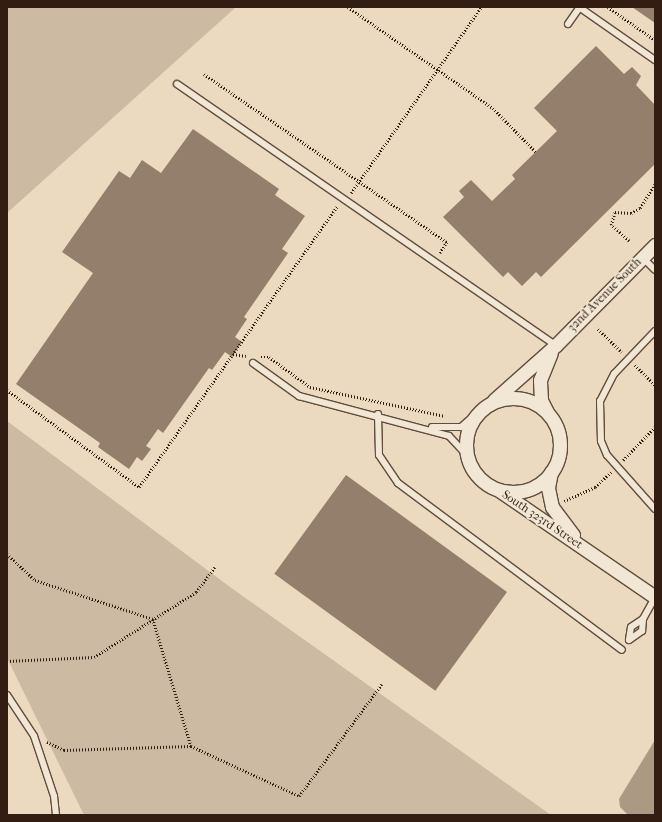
<!DOCTYPE html>
<html>
<head>
<meta charset="utf-8">
<style>
  body { margin:0 }
  #map { position:relative; width:662px; height:822px; overflow:hidden; background:#ebdabf; font-family:"IM FELL French Canon",serif }
  div>[style] { position:absolute }
  .green>* { inset:0; background:#ccbaa2 }
  .water>* { inset:0; background:#ac9984 }
  .building>* { inset:0; background:#937f6c; transform-origin:0 0 }
  .path>* { height:2.5px; margin-top:-1.25px; transform-origin:0; background:repeating-linear-gradient(90deg,#331c12 0 1px,transparent 0 3px) }
  .roads { filter:drop-shadow(1px 0 #614c3d) drop-shadow(-1px 0 #614c3d) drop-shadow(0 1px #614c3d) drop-shadow(0 -1px #614c3d) }
  .service>* { height:6px; margin:-3px; padding:0 3px; transform-origin:3px; border-radius:3px; background:#f2e7d5 }
  .minor>* { height:13px; margin:-6.5px; padding:0 6.5px; transform-origin:6.5px; border-radius:6.5px; background:#f2e7d5 }
  .minor>.ring { margin:-6.5px; padding:0; box-sizing:content-box; background:none; border:13px solid #f2e7d5; border-radius:50% }
  span { translate:-50% -50%; white-space:nowrap; text-align:center; line-height:1.15; -webkit-text-stroke:3.5px #f2e7d5; paint-order:stroke }
  .street-label { font-size:12px; color:#331c12 }
  .frame { position:absolute; inset:0; border:8px solid #331c12; pointer-events:none }
</style>
</head>
<body>
<div id="map">
  <div class="green">
    <i style="clip-path:polygon(7px 7px,236px 7px,7px 213px)"></i>
    <i style="clip-path:polygon(7px 421px,230px 587px,551px 815px,84px 815px,7px 658px)"></i>
  </div>
  <div class="water">
    <i style="clip-path:polygon(655px 740px,655px 815px,628px 815px,620px 807px,619px 799px)"></i>
  </div>
  <div class="building">
    <i style="clip-path:polygon(632px 7px,655px 7px,655px 23px)"></i>
    <i style="clip-path:polygon(596px 46px,624px 74px,632px 67px,641px 76px,636px 85px,655px 105px,655px 164px,541px 277px,536px 272px,522px 286px,508px 272px,503px 277px,443px 217px,464px 197px,459px 191px,471px 180px,492px 201px,515px 179px,512px 175px,557px 131px,534px 108px)"></i>
    <i style="clip-path:polygon(193px 129px,279px 189px,275px 195px,305px 216px,282px 249px,288px 253px,244px 317px,247px 319px,235px 337px,242px 342px,232px 357px,225px 352px,212px 370px,209px 368px,163px 433px,158px 429px,146px 446px,151px 449px,142px 461px,137px 457px,129px 469px,98px 447px,100px 443px,16px 384px,93px 273px,62px 252px,119px 171px,130px 178px,142px 160px,161px 173px)"></i>
    <i style="left:346px;top:475px;width:199px;height:122px;rotate:36deg"></i>
  </div>
  <div class="path">
    <i style="left:348px;top:7px;width:177px;rotate:34.9deg"></i>
    <i style="left:493px;top:108px;width:62px;rotate:45.7deg"></i>
    <i style="left:608px;top:7px;width:57px;rotate:35.1deg"></i>
    <i style="left:204px;top:74px;width:295px;rotate:34.7deg"></i>
    <i style="left:447px;top:242px;width:13px;rotate:122deg"></i>
    <i style="left:351px;top:193px;width:227px;rotate:-55deg"></i>
    <i style="left:629px;top:241px;width:24px;rotate:-138deg"></i>
    <i style="left:611px;top:225px;width:14px;rotate:-73deg"></i>
    <i style="left:615px;top:212px;width:16px;rotate:4deg"></i>
    <i style="left:631px;top:213px;width:10px;rotate:-29deg"></i>
    <i style="left:640px;top:208px;width:28px;rotate:-58deg"></i>
    <i style="left:598px;top:329px;width:33px;rotate:44deg"></i>
    <i style="left:233px;top:354px;width:13px;rotate:9deg"></i>
    <i style="left:261px;top:357px;width:8px"></i>
    <i style="left:269px;top:357px;width:51px;rotate:36.2deg"></i>
    <i style="left:310px;top:387px;width:138px;rotate:12.1deg"></i>
    <i style="left:635px;top:365px;width:28px;rotate:45deg"></i>
    <i style="left:7px;top:390px;width:164px;rotate:36.3deg"></i>
    <i style="left:139px;top:487px;width:344px;rotate:-54.8deg"></i>
    <i style="left:623px;top:460px;width:46px;rotate:-45.9deg"></i>
    <i style="left:564px;top:501px;width:34px;rotate:-24deg"></i>
    <i style="left:595px;top:487px;width:22px;rotate:-43deg"></i>
    <i style="left:7px;top:554px;width:38px;rotate:43deg"></i>
    <i style="left:35px;top:580px;width:124px;rotate:18.3deg"></i>
    <i style="left:153px;top:619px;width:133px;rotate:73.3deg"></i>
    <i style="left:191px;top:746px;width:119px;rotate:24.8deg"></i>
    <i style="left:299px;top:796px;width:139px;rotate:-53.5deg"></i>
    <i style="left:7px;top:661px;width:87px;rotate:-2.6deg"></i>
    <i style="left:94px;top:657px;width:121px;rotate:-32.5deg"></i>
    <i style="left:196px;top:592px;width:31px;rotate:-53deg"></i>
    <i style="left:47px;top:742px;width:19px;rotate:25deg"></i>
    <i style="left:64px;top:750px;width:127px;rotate:-1.8deg"></i>
  </div>
  <div class="roads">
    <div class="service">
      <i style="left:579px;top:7px;width:93px;rotate:34.9deg"></i>
      <i style="left:568px;top:24px;width:21px;rotate:-55deg"></i>
      <i style="left:177px;top:84px;width:460px;rotate:34.6deg"></i>
      <i style="left:642px;top:257px;width:18px;rotate:45deg"></i>
      <i style="left:655px;top:331px;width:59px;rotate:133.6deg"></i>
      <i style="left:614px;top:374px;width:30px;rotate:117deg"></i>
      <i style="left:600px;top:401px;width:40px;rotate:88.6deg"></i>
      <i style="left:601px;top:441px;width:15px;rotate:67deg"></i>
      <i style="left:607px;top:455px;width:72px;rotate:48.4deg"></i>
      <i style="left:253px;top:363px;width:57px;rotate:35.7deg"></i>
      <i style="left:299px;top:396px;width:155px;rotate:14.9deg"></i>
      <i style="left:449px;top:436px;width:26px;rotate:47deg"></i>
      <i style="left:378px;top:414px;width:41px;rotate:88.6deg"></i>
      <i style="left:379px;top:455px;width:34px;rotate:56deg"></i>
      <i style="left:398px;top:483px;width:279px;rotate:36.7deg"></i>
      <i style="left:432px;top:427px;width:29px"></i>
      <i style="left:461px;top:427px;width:23px;rotate:-41deg"></i>
      <i style="left:643px;top:619px;width:14px;rotate:146deg"></i>
      <i style="left:631px;top:627px;width:13px;rotate:99deg"></i>
      <i style="left:629px;top:640px;width:16px;rotate:-35deg"></i>
      <i style="left:642px;top:631px;width:12px;rotate:-85deg"></i>
      <i style="left:643px;top:619px;width:25px;rotate:-61deg"></i>
      <i style="left:7px;top:695px;width:49px;rotate:56.6deg"></i>
      <i style="left:34px;top:736px;width:63px;rotate:71.6deg"></i>
      <i style="left:54px;top:796px;width:19px;rotate:84deg"></i>
    </div>
    <div class="minor">
      <i class="ring" style="left:466px;top:398px;width:81px;height:81px"></i>
      <i style="left:494px;top:400px;width:83px;rotate:-41.6deg"></i>
      <i style="left:556px;top:345px;width:141px;rotate:-45.3deg"></i>
      <i style="left:547px;top:412px;width:13px;rotate:-117deg"></i>
      <i style="left:541px;top:400px;width:20px;rotate:-93deg"></i>
      <i style="left:540px;top:380px;width:29px;rotate:-68deg"></i>
      <i style="left:551px;top:472px;width:16px;rotate:101deg"></i>
      <i style="left:548px;top:488px;width:19px;rotate:78deg"></i>
      <i style="left:552px;top:507px;width:35px;rotate:53deg"></i>
      <i style="left:500px;top:491px;width:188px;rotate:34.4deg"></i>
    </div>
  </div>
  <div class="street-label">
    <span style="left:605px;top:295px;rotate:-45deg">32nd Avenue South</span>
    <span style="left:542px;top:520px;rotate:34deg">South 323rd Street</span>
  </div>
  <div class="frame"></div>
</div>
</body>
</html>
